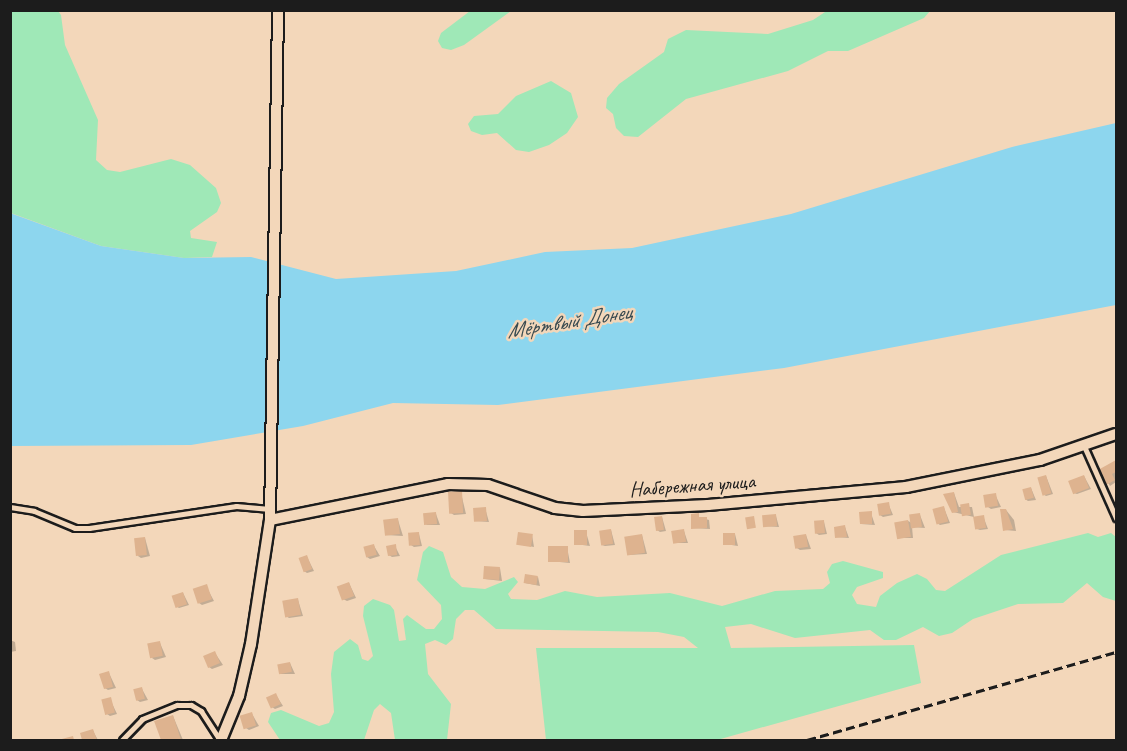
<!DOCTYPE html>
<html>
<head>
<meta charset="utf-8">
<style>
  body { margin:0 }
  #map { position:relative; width:1127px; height:751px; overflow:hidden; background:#f3d7ba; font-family:Caveat,sans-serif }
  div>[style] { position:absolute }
  .green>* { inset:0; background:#9fe8b7 }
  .water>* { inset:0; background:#8dd6ee }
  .shadow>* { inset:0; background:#0003 }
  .building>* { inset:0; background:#deb38f; transform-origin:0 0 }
  .roads { filter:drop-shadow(2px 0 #1c1c1c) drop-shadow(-2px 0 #1c1c1c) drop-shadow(0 2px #1c1c1c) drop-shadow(0 -2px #1c1c1c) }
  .lane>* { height:5px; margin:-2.5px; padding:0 2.5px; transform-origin:2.5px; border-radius:2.5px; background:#f3d7ba }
  .street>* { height:10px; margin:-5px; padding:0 5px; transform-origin:5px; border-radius:5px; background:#f3d7ba }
  .rail>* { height:3px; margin-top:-1.5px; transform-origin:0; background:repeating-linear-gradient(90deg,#1c1c1c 0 9px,transparent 0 13.5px) }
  span { translate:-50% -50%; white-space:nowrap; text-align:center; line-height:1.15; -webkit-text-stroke:5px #f3d7ba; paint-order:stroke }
  .street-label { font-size:21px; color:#1c1c1c }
  .water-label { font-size:22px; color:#384a50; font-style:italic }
  .frame { position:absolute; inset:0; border:12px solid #1c1c1c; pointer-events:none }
</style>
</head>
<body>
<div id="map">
  <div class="green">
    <i style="clip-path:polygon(828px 10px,930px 11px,924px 18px,848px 51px,828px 51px,788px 71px,686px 99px,638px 137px,624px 136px,616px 128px,613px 114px,606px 108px,607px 98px,619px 84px,664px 52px,668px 39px,686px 30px,768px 34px,813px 20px)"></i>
    <i style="clip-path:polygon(10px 11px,58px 11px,61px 15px,65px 45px,98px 120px,96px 160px,107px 170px,120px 172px,171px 159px,190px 165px,216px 188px,221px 203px,217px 212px,190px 231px,191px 238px,217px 242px,212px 257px,184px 258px,101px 246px,11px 213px)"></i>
    <i style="clip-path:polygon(470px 11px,511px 11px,464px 45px,451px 50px,442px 48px,438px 41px,441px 33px)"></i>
    <i style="clip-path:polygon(551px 81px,571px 93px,578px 117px,567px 133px,549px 145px,529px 152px,516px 150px,497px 133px,482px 135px,471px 131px,468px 124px,474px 116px,498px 114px,516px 96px)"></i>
    <i style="clip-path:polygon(1088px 533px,1098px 537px,1111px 533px,1116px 537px,1116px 601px,1103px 597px,1087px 583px,1063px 603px,1018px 604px,973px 619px,952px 633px,939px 636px,923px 627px,896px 640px,884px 640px,870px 630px,795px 638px,751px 624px,725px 627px,731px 648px,914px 645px,921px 683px,717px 740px,546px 740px,536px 648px,698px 648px,684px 637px,658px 632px,496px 629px,474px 610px,465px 610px,456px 619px,453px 639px,446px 645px,435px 640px,425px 644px,428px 674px,451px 704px,447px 740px,395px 740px,391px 713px,380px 704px,374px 710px,364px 740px,280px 740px,268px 722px,271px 713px,281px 710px,319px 726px,329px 723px,334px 712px,331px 674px,334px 652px,350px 639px,358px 645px,362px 659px,368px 661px,373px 656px,363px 616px,364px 606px,373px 599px,390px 605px,394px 610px,399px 641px,406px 640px,403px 619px,407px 615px,426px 629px,434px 629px,442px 619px,441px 605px,417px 580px,423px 552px,429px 546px,443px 552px,451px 577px,462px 587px,485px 589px,514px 577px,518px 582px,508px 594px,511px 599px,537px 600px,565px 591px,597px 597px,670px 593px,722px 606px,775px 591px,823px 589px,830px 583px,827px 572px,832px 564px,843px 561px,883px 572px,883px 578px,857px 587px,852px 595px,857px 604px,876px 607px,880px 596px,897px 583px,917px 574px,927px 579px,936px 590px,945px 591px,1001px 555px)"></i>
  </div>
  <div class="water">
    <i style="clip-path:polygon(1116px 123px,1116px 305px,784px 368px,498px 405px,393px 403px,303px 426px,191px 445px,11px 446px,10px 213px,101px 246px,184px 258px,251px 257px,336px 279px,456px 271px,545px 252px,632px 248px,791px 214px,1012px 147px)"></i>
  </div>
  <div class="shadow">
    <i style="clip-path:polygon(1116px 461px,1116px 482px,1110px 486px,1100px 470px)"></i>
    <i style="clip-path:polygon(1046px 476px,1053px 494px,1046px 496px,1043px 494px)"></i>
    <i style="clip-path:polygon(1084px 476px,1091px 489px,1077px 494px,1074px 493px)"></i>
    <i style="clip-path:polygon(1031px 488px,1036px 500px,1028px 501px,1025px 499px)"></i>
    <i style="clip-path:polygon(461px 493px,466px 514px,454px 515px,451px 513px)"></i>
    <i style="clip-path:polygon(954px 493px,959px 507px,972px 507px,974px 517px,953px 512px)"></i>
    <i style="clip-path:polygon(995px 494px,1001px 507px,991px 509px,988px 507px)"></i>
    <i style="clip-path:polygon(888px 503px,893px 515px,883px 517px,880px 515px)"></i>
    <i style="clip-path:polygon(485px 508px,489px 522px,475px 521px)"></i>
    <i style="clip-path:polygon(944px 508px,950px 523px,940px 525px,937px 523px)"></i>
    <i style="clip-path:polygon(1006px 510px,1014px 520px,1016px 531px,1005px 530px)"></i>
    <i style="clip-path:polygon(871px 513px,875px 525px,861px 524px)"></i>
    <i style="clip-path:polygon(436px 514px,440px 525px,426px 525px)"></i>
    <i style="clip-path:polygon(692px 515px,709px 520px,710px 529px,693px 528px)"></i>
    <i style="clip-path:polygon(920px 515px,925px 528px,912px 527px,913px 538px,898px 538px,908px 521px,912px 523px)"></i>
    <i style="clip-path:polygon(776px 516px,779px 527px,764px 526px)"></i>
    <i style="clip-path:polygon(983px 516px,988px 529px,980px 530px,977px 529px)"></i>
    <i style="clip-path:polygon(662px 517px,666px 531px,660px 532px,657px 530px)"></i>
    <i style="clip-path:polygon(398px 520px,403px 536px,386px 535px)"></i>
    <i style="clip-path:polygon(824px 522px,827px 534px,819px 535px,816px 533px)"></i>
    <i style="clip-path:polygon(845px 527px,849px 538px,836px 537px)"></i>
    <i style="clip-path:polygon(611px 530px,615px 545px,605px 546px,602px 545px)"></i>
    <i style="clip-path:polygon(684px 531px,688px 543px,674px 543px)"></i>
    <i style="clip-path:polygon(586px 532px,590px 546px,575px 544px)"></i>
    <i style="clip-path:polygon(419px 534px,422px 546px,414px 547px,411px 545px)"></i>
    <i style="clip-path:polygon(735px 534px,738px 546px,725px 544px)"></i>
    <i style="clip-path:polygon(532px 535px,534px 547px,518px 544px)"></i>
    <i style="clip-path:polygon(642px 535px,647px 554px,628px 555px)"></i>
    <i style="clip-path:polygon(806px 535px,811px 549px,800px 550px,797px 548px)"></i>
    <i style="clip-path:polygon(145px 538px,150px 556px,141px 558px,138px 556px)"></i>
    <i style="clip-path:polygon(374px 546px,380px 556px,370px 559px,367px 557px)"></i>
    <i style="clip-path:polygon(395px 546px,400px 556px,392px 557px,389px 555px)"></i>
    <i style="clip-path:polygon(567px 547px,570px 563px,549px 561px)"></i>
    <i style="clip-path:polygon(307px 557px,314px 571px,307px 573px,304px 571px)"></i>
    <i style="clip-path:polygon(500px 568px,502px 581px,485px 579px)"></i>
    <i style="clip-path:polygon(538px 577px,540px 586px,525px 583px)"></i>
    <i style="clip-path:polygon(349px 583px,356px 598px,347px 601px,343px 599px)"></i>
    <i style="clip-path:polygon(206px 586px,214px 601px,202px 605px,199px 603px)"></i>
    <i style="clip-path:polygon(183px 593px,189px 605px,179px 608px,176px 606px)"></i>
    <i style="clip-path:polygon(298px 600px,303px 616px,289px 618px,286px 616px)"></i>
    <i style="clip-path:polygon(10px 640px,15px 642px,16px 651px,10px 652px)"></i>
    <i style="clip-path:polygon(160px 643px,166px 657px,155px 660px,152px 658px)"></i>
    <i style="clip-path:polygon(215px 653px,223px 665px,212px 669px,209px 667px)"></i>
    <i style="clip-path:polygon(290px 663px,295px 674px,280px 674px)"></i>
    <i style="clip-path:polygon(109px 673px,116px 688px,108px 690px,105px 688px)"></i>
    <i style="clip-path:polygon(142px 689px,148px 700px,140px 702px,137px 700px)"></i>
    <i style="clip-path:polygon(276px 695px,283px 706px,275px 709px,272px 707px)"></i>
    <i style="clip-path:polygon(110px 699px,117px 714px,110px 716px,107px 714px)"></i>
    <i style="clip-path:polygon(252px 714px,259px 726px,249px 730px,246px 728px)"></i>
    <i style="clip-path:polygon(173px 716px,183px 740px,162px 740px,156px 722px)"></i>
    <i style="clip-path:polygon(93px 731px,98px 740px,83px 740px,81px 734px)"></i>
  </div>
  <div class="building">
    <i style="clip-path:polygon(1116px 460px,1116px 472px,1112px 474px,1115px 480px,1106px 485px,1098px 470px)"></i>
    <i style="left:1046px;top:475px;width:19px;height:9px;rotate:74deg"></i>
    <i style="left:1084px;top:475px;width:14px;height:17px;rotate:69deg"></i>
    <i style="left:1031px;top:487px;width:11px;height:9px;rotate:75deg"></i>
    <i style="left:462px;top:491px;width:22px;height:14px;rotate:87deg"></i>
    <i style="clip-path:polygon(954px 492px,958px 512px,952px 513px,943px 494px)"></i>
    <i style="left:996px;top:493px;width:13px;height:13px;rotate:81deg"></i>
    <i style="left:889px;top:502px;width:12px;height:12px;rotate:81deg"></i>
    <i style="left:969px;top:503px;width:12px;height:9px;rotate:81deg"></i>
    <i style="left:944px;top:506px;width:16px;height:12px;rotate:75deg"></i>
    <i style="left:486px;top:507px;width:14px;height:13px;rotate:86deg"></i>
    <i style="clip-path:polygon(1000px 509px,1006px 509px,1013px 529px,1003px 531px)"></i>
    <i style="clip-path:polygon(872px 511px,872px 524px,860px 524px,859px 512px)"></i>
    <i style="left:436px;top:512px;width:12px;height:13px;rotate:85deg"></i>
    <i style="clip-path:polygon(699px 513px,699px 517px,707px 517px,707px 528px,691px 529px,691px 514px)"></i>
    <i style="left:920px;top:513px;width:14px;height:11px;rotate:82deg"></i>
    <i style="left:776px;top:514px;width:12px;height:14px;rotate:85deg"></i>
    <i style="left:984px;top:515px;width:13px;height:11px;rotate:81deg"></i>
    <i style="left:662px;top:516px;width:14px;height:8px;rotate:82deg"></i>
    <i style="left:754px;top:516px;width:12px;height:9px;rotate:81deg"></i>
    <i style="left:398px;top:518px;width:16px;height:15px;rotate:83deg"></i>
    <i style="left:824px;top:520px;width:13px;height:10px;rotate:86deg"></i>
    <i style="left:908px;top:520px;width:17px;height:14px;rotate:80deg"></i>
    <i style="clip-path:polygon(845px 525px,847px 537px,835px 538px,834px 527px)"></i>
    <i style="left:611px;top:529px;width:15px;height:12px;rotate:82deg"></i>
    <i style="left:684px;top:529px;width:13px;height:13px;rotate:81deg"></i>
    <i style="left:574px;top:530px;width:13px;height:15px"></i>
    <i style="left:419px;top:532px;width:13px;height:11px;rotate:86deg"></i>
    <i style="left:518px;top:532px;width:15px;height:13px;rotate:8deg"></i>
    <i style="left:723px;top:533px;width:12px;height:12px"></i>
    <i style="left:642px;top:534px;width:19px;height:18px;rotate:81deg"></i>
    <i style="left:806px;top:534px;width:13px;height:13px;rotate:81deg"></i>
    <i style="left:145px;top:537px;width:18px;height:11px;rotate:84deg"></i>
    <i style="left:374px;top:544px;width:11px;height:11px;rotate:75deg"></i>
    <i style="clip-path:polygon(396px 544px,397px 555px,388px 556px,386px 546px)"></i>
    <i style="left:548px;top:546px;width:20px;height:16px"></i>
    <i style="left:307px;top:555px;width:15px;height:9px;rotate:70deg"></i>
    <i style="left:484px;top:566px;width:16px;height:13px;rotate:4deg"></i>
    <i style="left:525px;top:574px;width:13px;height:9px;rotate:9deg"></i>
    <i style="left:349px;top:582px;width:15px;height:13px;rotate:70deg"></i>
    <i style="left:207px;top:584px;width:16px;height:15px;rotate:72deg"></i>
    <i style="left:183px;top:592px;width:13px;height:12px;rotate:72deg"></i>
    <i style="left:298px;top:598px;width:17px;height:16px;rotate:80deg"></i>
    <i style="left:160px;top:641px;width:15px;height:13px;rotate:79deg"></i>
    <i style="left:215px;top:651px;width:13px;height:13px;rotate:67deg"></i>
    <i style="left:290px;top:662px;width:10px;height:13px;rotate:79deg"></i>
    <i style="clip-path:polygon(109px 671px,113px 687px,104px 689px,99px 674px)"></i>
    <i style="left:142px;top:687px;width:12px;height:9px;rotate:76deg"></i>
    <i style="left:276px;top:693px;width:12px;height:11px;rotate:66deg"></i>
    <i style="left:111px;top:697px;width:16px;height:10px;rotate:76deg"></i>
    <i style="left:252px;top:712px;width:14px;height:13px;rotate:73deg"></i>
    <i style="clip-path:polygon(173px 715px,181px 740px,161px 740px,154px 721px)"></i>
    <i style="clip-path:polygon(93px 729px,97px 740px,82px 740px,80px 733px)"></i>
    <i style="clip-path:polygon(73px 736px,74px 740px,58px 740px)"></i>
  </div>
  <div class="roads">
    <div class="lane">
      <i style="left:1084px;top:446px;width:79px;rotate:66deg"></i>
      <i style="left:10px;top:507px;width:24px;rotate:9deg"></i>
      <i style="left:34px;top:511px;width:44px;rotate:22.5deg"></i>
      <i style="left:75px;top:528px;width:14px"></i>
      <i style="left:89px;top:528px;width:149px;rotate:-8.5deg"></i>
      <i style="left:236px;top:506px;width:34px;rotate:5deg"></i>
      <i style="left:122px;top:740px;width:29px;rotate:-46deg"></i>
      <i style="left:142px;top:719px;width:38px;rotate:-22deg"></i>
      <i style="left:177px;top:705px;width:14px"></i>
      <i style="left:191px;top:705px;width:12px;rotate:31deg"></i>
      <i style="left:201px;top:711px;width:35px;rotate:57deg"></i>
    </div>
    <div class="street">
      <i style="left:270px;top:520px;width:182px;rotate:-11.4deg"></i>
      <i style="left:448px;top:484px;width:40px;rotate:1.4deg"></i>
      <i style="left:488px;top:485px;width:71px;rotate:18.9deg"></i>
      <i style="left:555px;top:508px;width:28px;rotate:6deg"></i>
      <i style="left:583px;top:511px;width:125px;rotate:-2.7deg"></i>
      <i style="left:708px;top:505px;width:199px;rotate:-5.2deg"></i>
      <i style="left:906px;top:487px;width:137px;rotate:-11.4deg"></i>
      <i style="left:1040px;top:460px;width:80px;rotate:-18.9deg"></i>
      <i style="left:221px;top:740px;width:48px;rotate:-67.8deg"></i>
      <i style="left:239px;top:696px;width:53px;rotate:-77deg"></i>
      <i style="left:251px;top:644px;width:125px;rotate:-81.3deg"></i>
      <i style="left:270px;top:520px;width:510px;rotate:-89.1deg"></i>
    </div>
  </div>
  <div class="rail">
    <i style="left:807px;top:740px;width:321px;rotate:-15.9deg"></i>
  </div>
  <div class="street-label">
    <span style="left:692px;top:485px;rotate:-4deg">Набережная улица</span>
  </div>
  <div class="water-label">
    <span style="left:569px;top:322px;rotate:-9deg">Мёртвый Донец</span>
  </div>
  <div class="frame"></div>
</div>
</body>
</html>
